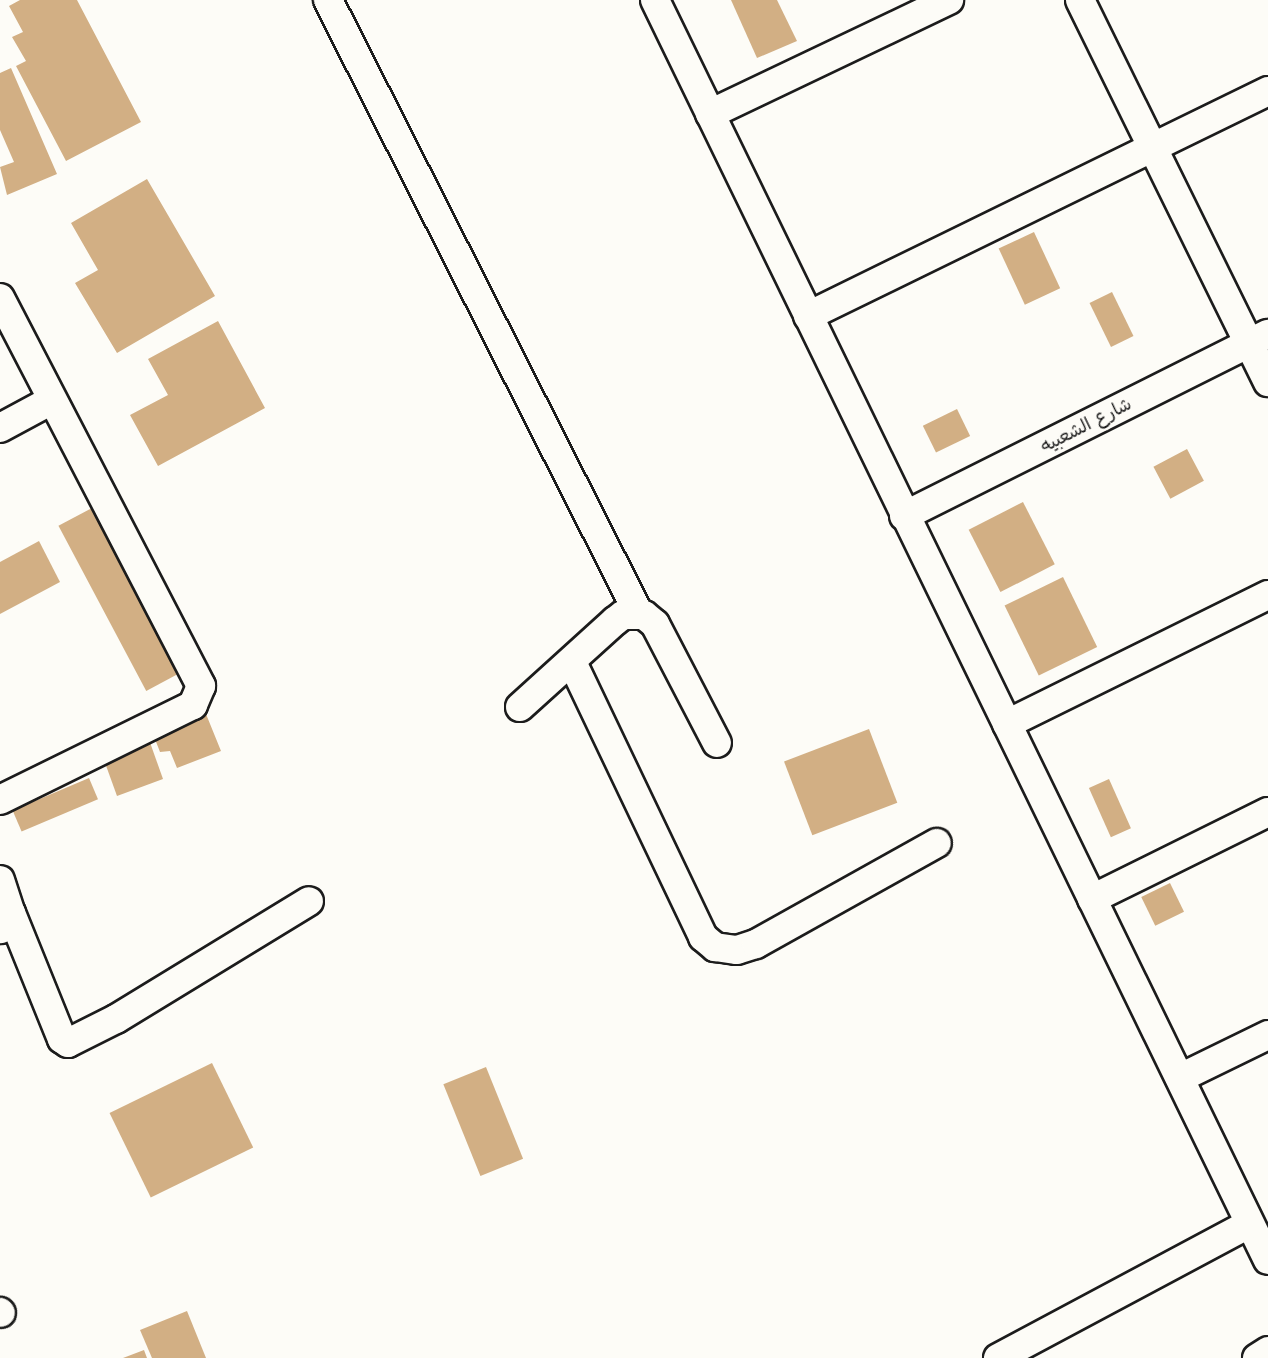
<!DOCTYPE html>
<html>
<head>
<meta charset="utf-8">
<style>
  body { margin:0 }
  #map { position:relative; width:1268px; height:1358px; overflow:hidden; background:#fdfcf7; font-family:"Shantell Sans","Playpen Sans Arabic",sans-serif }
  div>[style] { position:absolute }
  .building>* { inset:0; background:#d2af84; transform-origin:0 0 }
  .roads { filter:drop-shadow(2px 0 #1c1c1c) drop-shadow(-2px 0 #1c1c1c) drop-shadow(0 2px #1c1c1c) drop-shadow(0 -2px #1c1c1c) }
  .minor>* { height:28px; margin:-14px; padding:0 14px; transform-origin:14px; border-radius:14px; background:#fdfcf7 }
  span { translate:-50% -50%; white-space:nowrap; text-align:center; line-height:1.15; -webkit-text-stroke:4.5px #fdfcf7; paint-order:stroke }
  .street-label { font-size:18px; color:#1c1c1c }
</style>
</head>
<body>
<div id="map">
  <div class="building">
    <i style="clip-path:polygon(20px 0,77px 0,141px 122px,66px 161px,16px 66px,26px 61px,12px 37px,23px 32px,9px 6px)"></i>
    <i style="clip-path:polygon(731px 0,777px 0,797px 41px,757px 58px)"></i>
    <i style="clip-path:polygon(11px 68px,57px 174px,7px 195px,0 167px,14px 162px,0 130px,0 73px)"></i>
    <i style="clip-path:polygon(147px 179px,215px 296px,117px 353px,75px 283px,98px 270px,71px 223px)"></i>
    <i style="left:1034px;top:232px;width:62px;height:39px;rotate:65deg"></i>
    <i style="left:1112px;top:292px;width:49px;height:25px;rotate:64deg"></i>
    <i style="clip-path:polygon(218px 321px,265px 408px,158px 466px,130px 415px,168px 395px,148px 359px)"></i>
    <i style="left:957px;top:409px;width:30px;height:38px;rotate:64deg"></i>
    <i style="left:1187px;top:449px;width:36px;height:38px;rotate:62deg"></i>
    <i style="left:1023px;top:502px;width:70px;height:61px;rotate:63deg"></i>
    <i style="left:92px;top:508px;width:187px;height:38px;rotate:62deg"></i>
    <i style="clip-path:polygon(39px 541px,60px 582px,0 614px,0 562px)"></i>
    <i style="left:1063px;top:577px;width:78px;height:65px;rotate:64deg"></i>
    <i style="clip-path:polygon(206px 714px,221px 751px,177px 768px,170px 751px,160px 752px,153px 734px)"></i>
    <i style="left:869px;top:729px;width:79px;height:91px;rotate:69deg"></i>
    <i style="clip-path:polygon(147px 734px,163px 779px,117px 796px,104px 760px)"></i>
    <i style="left:89px;top:778px;width:23px;height:83px;rotate:67deg"></i>
    <i style="left:1109px;top:779px;width:54px;height:22px;rotate:66deg"></i>
    <i style="left:1170px;top:883px;width:32px;height:32px;rotate:64deg"></i>
    <i style="left:212px;top:1063px;width:94px;height:114px;rotate:64deg"></i>
    <i style="left:486px;top:1067px;width:99px;height:46px;rotate:68deg"></i>
    <i style="clip-path:polygon(187px 1311px,206px 1358px,152px 1358px,140px 1330px)"></i>
    <i style="clip-path:polygon(144px 1350px,147px 1358px,123px 1358px)"></i>
  </div>
  <div class="roads">
    <div class="minor">
      <i style="left:328px;top:0;width:688px;rotate:63.14deg"></i>
      <i style="left:655px;top:0;width:1401px;rotate:64.06deg"></i>
      <i style="left:1080px;top:0;width:426px;rotate:63.8deg"></i>
      <i style="left:710px;top:114px;width:265px;rotate:-25.5deg"></i>
      <i style="left:0;top:298px;width:437px;rotate:62.6deg"></i>
      <i style="left:201px;top:686px;width:21px;rotate:113deg"></i>
      <i style="left:193px;top:705px;width:215px;rotate:153.8deg"></i>
      <i style="left:808px;top:316px;width:512px;rotate:-26.06deg"></i>
      <i style="left:0;top:428px;width:59px;rotate:-28.3deg"></i>
      <i style="left:904px;top:516px;width:407px;rotate:-26.6deg"></i>
      <i style="left:572px;top:662px;width:305px;rotate:64.5deg"></i>
      <i style="left:703px;top:937px;width:16px;rotate:40deg"></i>
      <i style="left:715px;top:947px;width:22px;rotate:8deg"></i>
      <i style="left:737px;top:950px;width:20px;rotate:-18deg"></i>
      <i style="left:756px;top:944px;width:207px;rotate:-29.2deg"></i>
      <i style="left:520px;top:707px;width:128px;rotate:-42.2deg"></i>
      <i style="left:615px;top:621px;width:10px;rotate:-37deg"></i>
      <i style="left:623px;top:615px;width:21px"></i>
      <i style="left:644px;top:615px;width:14px;rotate:39deg"></i>
      <i style="left:655px;top:624px;width:134px;rotate:62.5deg"></i>
      <i style="left:1007px;top:724px;width:291px;rotate:-26.3deg"></i>
      <i style="left:0;top:880px;width:35px;rotate:72deg"></i>
      <i style="left:11px;top:913px;width:19px;rotate:122deg"></i>
      <i style="left:1092px;top:899px;width:196px;rotate:-26.3deg"></i>
      <i style="left:11px;top:913px;width:136px;rotate:68deg"></i>
      <i style="left:62px;top:1039px;width:7px;rotate:34deg"></i>
      <i style="left:68px;top:1043px;width:54px;rotate:-26.6deg"></i>
      <i style="left:116px;top:1019px;width:226px;rotate:-31.4deg"></i>
      <i style="left:1180px;top:1078px;width:98px;rotate:-26deg"></i>
      <i style="left:0;top:1312px;width:1px;rotate:45deg"></i>
      <i style="left:998px;top:1358px;width:285px;rotate:-28.1deg"></i>
      <i style="left:1257px;top:1358px;width:13px;rotate:-32deg"></i>
    </div>
  </div>
  <div class="street-label">
    <span style="left:1086px;top:425px;rotate:-27deg">شارع الشعبيه</span>
  </div>
</div>
</body>
</html>
